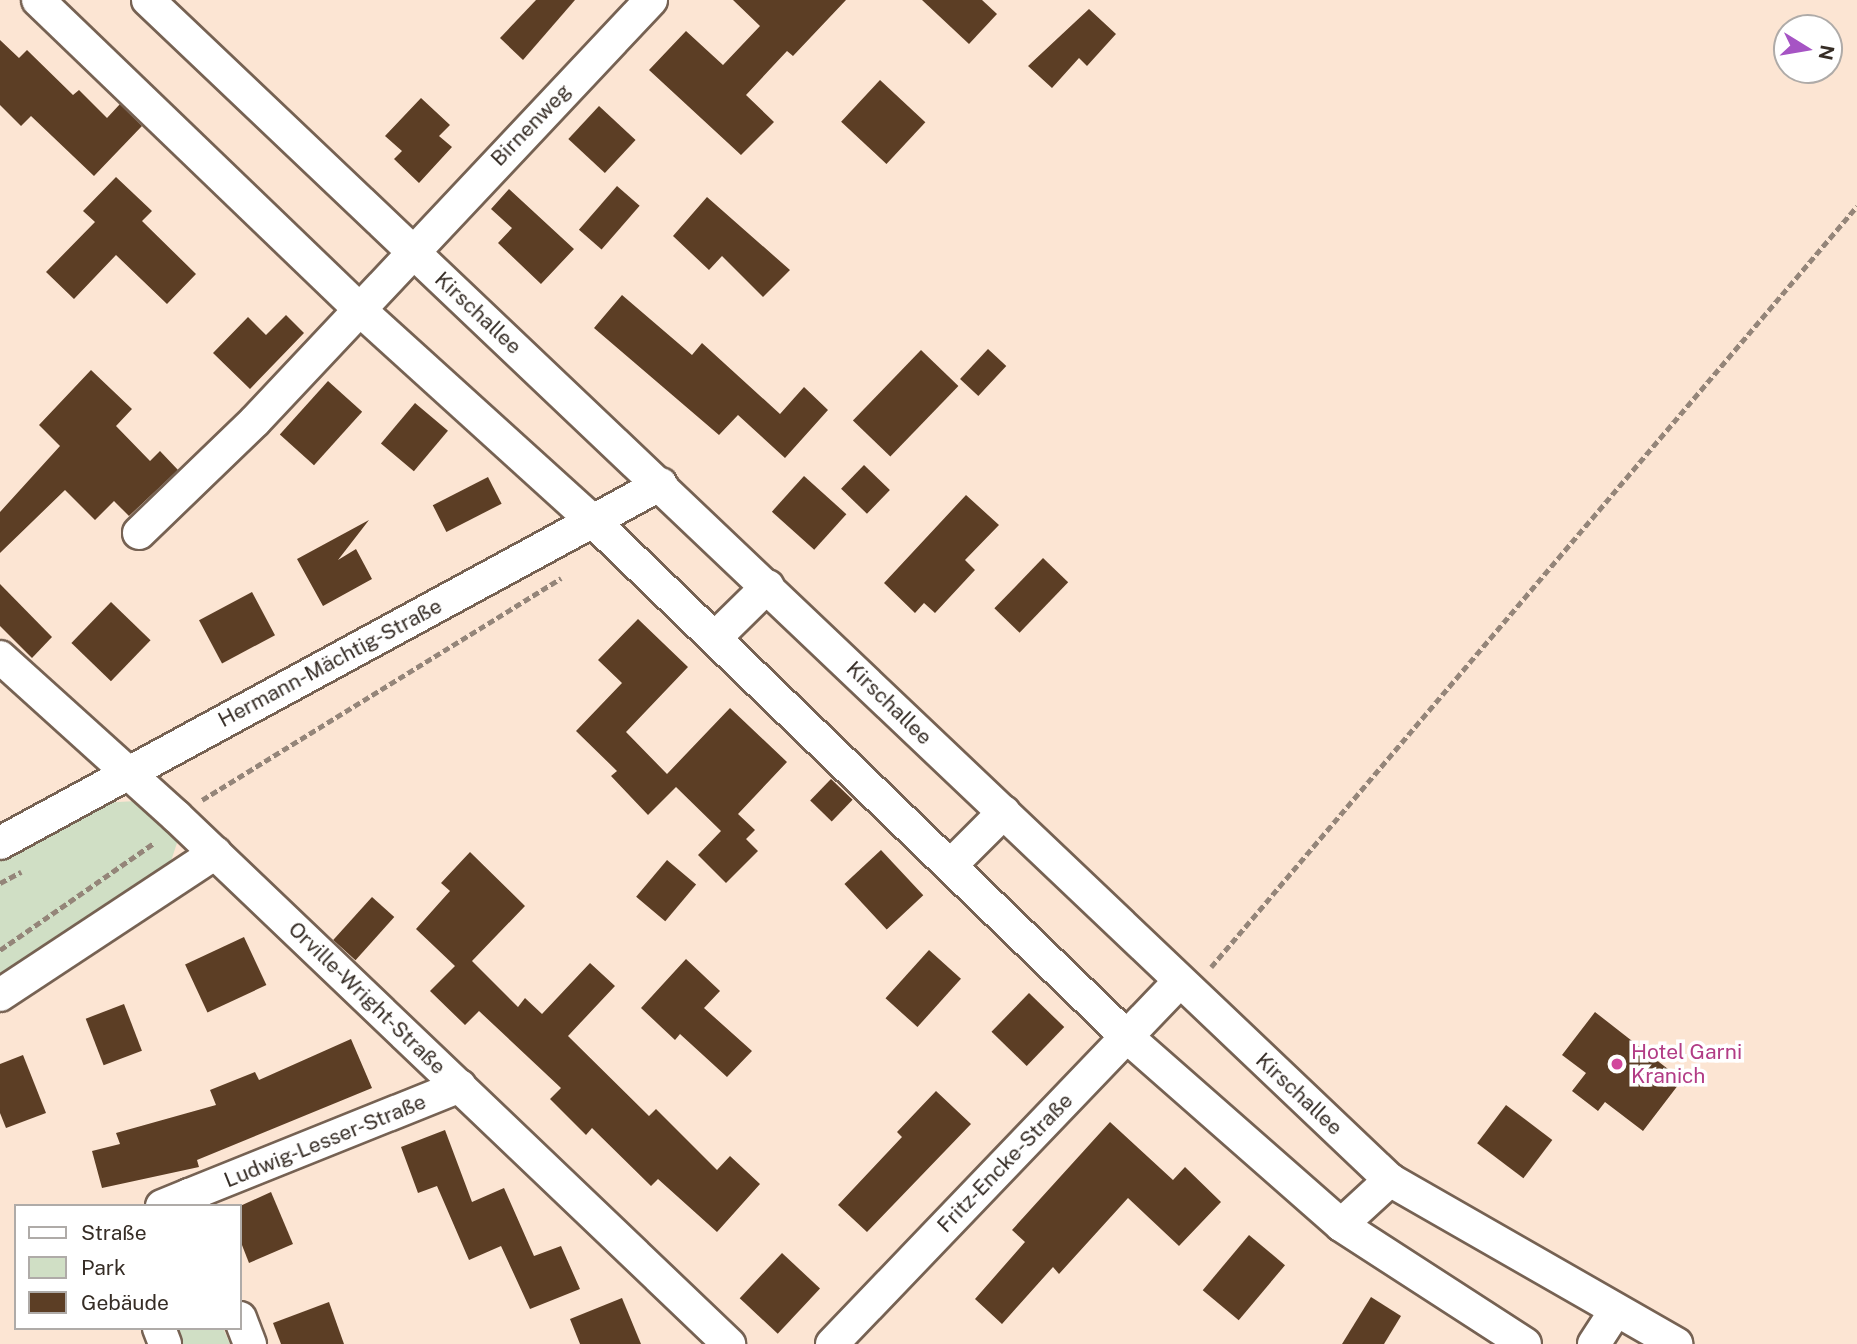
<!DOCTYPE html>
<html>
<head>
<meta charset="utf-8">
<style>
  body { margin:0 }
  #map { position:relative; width:1857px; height:1344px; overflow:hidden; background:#fce5d3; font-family:"Public Sans",sans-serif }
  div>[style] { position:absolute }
  .green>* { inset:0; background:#d0dfc5 }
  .building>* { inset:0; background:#5c3e25; transform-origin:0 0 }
  .path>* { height:4.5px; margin-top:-2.25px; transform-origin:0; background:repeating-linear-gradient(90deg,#948579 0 7px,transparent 0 10.5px) }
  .roads { filter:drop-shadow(2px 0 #766253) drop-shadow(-2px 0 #766253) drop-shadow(0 2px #766253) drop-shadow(0 -2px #766253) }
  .minor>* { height:32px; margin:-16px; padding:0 16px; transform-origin:16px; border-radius:16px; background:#fff }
  .dots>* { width:19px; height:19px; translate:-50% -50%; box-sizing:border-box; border:4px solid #fff; border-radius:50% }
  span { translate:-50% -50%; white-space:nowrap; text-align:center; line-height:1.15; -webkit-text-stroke:7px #fff; paint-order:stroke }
  .street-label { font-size:21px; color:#362d26 }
  .hotel-label { font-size:21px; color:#b23c85 }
  .left { translate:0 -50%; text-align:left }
  .legend { position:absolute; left:14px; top:1204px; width:228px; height:126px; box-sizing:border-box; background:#fff; border:2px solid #afaba8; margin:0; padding:9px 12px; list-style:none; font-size:21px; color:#362d26 }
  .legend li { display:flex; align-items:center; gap:14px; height:35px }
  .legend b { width:35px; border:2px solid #afaba8 }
  .north { position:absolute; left:1773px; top:14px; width:70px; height:70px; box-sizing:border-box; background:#fff; border:2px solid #afaba8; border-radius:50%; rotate:101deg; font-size:19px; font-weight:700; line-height:28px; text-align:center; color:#362d26 }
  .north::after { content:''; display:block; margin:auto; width:24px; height:32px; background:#a654c4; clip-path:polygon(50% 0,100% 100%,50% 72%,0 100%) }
</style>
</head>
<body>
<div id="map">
  <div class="green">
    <i style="clip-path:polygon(136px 801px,179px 837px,170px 864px,0 975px,0 858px,101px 803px)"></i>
    <i style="clip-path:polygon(177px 1328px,223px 1328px,230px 1344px,183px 1344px)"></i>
  </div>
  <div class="building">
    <i style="clip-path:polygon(536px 0,575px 0,523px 60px,500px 38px)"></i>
    <i style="clip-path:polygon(733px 0,846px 0,793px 56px,787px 51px,746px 95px,774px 122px,741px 155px,649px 70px,686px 31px,723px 65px,760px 26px)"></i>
    <i style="clip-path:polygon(922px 0,982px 0,997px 14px,969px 44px)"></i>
    <i style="clip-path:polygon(1089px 9px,1116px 34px,1087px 66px,1079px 58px,1052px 88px,1028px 66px)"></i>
    <i style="clip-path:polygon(0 40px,19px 58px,27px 50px,73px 95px,79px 90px,107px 118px,120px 104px,142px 126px,94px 176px,31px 116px,21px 126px,0 105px)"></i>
    <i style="left:880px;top:80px;width:62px;height:57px;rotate:43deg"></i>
    <i style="clip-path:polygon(421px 98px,450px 125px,439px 136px,452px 147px,419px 183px,394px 159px,402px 151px,385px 136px)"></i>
    <i style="left:599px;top:106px;width:50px;height:45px;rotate:43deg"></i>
    <i style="clip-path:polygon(116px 177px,152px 211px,142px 221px,196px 274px,167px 304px,116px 255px,74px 299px,46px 272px,95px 222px,83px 211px)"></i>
    <i style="left:617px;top:186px;width:30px;height:58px;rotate:41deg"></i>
    <i style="clip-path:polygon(509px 189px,574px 249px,541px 284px,498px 243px,512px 228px,491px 209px)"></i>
    <i style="clip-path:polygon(707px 197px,790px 270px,763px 297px,722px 256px,709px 270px,673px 236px)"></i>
    <i style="clip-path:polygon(622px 295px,692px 355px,702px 343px,780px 414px,804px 387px,828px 410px,785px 458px,738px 415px,719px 435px,594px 328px)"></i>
    <i style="clip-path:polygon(286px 315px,304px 333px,250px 389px,213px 353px,248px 317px,266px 335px)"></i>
    <i style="left:988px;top:349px;width:25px;height:41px;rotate:43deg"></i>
    <i style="left:921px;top:350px;width:52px;height:98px;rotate:44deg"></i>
    <i style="clip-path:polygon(91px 370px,132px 409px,116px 426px,150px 461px,160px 451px,178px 470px,129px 516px,114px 501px,95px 520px,65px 490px,0 553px,0 512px,60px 446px,39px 425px)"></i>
    <i style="left:328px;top:381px;width:46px;height:72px;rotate:42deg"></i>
    <i style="left:415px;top:403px;width:43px;height:53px;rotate:40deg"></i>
    <i style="left:864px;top:465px;width:36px;height:33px;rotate:44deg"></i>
    <i style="left:804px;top:476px;width:57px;height:48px;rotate:42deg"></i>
    <i style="left:488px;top:477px;width:30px;height:62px;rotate:63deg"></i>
    <i style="clip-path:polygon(966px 495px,999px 525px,965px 560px,975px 570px,935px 613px,924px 603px,915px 613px,884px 583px)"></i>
    <i style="clip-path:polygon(369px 520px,338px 560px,356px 549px,372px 579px,323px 606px,297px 559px)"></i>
    <i style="left:1043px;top:558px;width:35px;height:70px;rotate:44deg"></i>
    <i style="clip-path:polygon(0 584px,52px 637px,32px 658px,0 626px)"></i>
    <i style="left:252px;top:592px;width:49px;height:60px;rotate:62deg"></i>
    <i style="left:111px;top:602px;width:55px;height:57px;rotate:44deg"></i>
    <i style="clip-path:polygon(638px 619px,688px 667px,626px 732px,667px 774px,730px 708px,787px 762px,738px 814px,755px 830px,746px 839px,758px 851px,726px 883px,698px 855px,721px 831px,676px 787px,648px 815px,611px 776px,617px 771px,576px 731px,622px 683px,598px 660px)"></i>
    <i style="left:831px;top:779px;width:30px;height:30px;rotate:44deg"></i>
    <i style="left:881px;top:850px;width:62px;height:50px;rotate:47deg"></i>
    <i style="clip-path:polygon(470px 852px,525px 906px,472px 961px,518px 1007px,525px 998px,542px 1014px,590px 963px,615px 986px,568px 1036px,649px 1116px,656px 1109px,717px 1170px,730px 1156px,760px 1184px,717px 1232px,658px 1179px,651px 1186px,592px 1128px,586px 1135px,550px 1099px,561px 1088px,479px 1011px,465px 1025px,430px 991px,455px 966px,416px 929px,450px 891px,441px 883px)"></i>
    <i style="left:667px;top:860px;width:38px;height:48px;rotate:40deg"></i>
    <i style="left:372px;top:897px;width:30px;height:58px;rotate:42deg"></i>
    <i style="left:244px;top:937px;width:53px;height:65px;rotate:65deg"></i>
    <i style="left:929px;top:950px;width:43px;height:65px;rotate:42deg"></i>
    <i style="clip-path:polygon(686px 959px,720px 991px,704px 1008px,752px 1051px,727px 1077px,680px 1034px,675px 1040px,641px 1008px)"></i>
    <i style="left:1029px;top:993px;width:49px;height:54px;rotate:44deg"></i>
    <i style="left:124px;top:1004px;width:50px;height:41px;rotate:69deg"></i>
    <i style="clip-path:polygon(1595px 1012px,1682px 1080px,1643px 1131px,1605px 1102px,1598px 1111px,1572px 1091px,1586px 1073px,1562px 1055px)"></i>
    <i style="clip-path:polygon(351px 1039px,372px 1088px,197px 1160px,199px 1167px,102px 1188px,92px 1151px,120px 1144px,116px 1133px,216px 1105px,210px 1090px,255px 1072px,259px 1080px)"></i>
    <i style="clip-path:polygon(23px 1055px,46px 1113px,6px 1128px,0 1113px,0 1064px)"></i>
    <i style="clip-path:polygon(936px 1091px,971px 1124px,867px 1232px,838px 1205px,902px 1137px,897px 1132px)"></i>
    <i style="left:1506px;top:1105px;width:58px;height:48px;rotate:37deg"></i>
    <i style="clip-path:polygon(1110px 1122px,1173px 1180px,1185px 1167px,1221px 1202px,1179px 1246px,1128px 1198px,1059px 1274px,1053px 1267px,1002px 1324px,975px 1299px,1025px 1242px,1012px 1230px)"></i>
    <i style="clip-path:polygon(445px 1130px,472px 1202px,504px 1188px,534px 1256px,561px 1246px,580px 1289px,530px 1309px,501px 1246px,469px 1260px,437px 1186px,418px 1193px,401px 1147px)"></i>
    <i style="clip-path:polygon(271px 1192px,293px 1244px,249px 1263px,240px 1240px,240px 1206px)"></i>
    <i style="left:1249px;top:1235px;width:47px;height:72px;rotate:40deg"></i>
    <i style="left:782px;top:1253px;width:52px;height:62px;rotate:43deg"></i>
    <i style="clip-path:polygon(1371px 1297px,1401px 1316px,1384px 1344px,1342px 1344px)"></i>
    <i style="clip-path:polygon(622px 1298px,641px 1344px,580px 1344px,570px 1319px)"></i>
    <i style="clip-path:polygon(329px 1302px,344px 1344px,281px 1344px,273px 1323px)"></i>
  </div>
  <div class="path">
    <i style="left:202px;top:800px;width:422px;rotate:-31.7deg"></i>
    <i style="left:0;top:883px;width:24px;rotate:-28deg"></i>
    <i style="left:0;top:950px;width:188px;rotate:-34.8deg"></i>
    <i style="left:1211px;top:967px;width:998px;rotate:-49.67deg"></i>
  </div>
  <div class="roads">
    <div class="minor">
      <i style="left:38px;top:0;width:447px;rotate:43.9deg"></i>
      <i style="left:360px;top:310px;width:314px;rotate:42.2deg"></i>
      <i style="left:593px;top:521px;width:741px;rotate:44.02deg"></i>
      <i style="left:1126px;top:1036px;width:286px;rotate:41.3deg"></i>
      <i style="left:1341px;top:1225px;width:219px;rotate:32.9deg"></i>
      <i style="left:148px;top:0;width:1713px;rotate:43.53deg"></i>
      <i style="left:1390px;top:1180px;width:330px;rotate:29.8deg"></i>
      <i style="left:139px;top:533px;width:161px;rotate:-44deg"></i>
      <i style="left:255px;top:421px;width:578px;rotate:-46.75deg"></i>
      <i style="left:715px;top:638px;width:74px;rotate:-44.5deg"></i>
      <i style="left:0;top:657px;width:237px;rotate:42.1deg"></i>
      <i style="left:176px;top:816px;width:765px;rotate:43.68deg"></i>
      <i style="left:0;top:843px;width:752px;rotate:-28.51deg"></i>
      <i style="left:953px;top:863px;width:72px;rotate:-45deg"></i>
      <i style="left:0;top:995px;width:258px;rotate:-33.4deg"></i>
      <i style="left:162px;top:1206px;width:29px;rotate:-22deg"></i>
      <i style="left:194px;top:1206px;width:12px;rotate:-114deg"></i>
      <i style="left:189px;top:1195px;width:292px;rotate:-21.9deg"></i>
      <i style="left:1341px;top:1225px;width:67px;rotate:-42.6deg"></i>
      <i style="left:240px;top:1318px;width:28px;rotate:69deg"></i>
      <i style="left:159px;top:1328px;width:17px;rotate:69deg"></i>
      <i style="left:832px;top:1344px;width:501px;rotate:-46.21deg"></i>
      <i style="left:1594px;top:1344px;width:40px;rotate:-57.1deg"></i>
    </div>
  </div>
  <div class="dots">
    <i style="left:1617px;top:1064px;background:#d1479c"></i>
  </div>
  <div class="street-label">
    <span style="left:531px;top:125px;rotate:-46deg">Birnenweg</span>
    <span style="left:478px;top:313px;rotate:43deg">Kirschallee</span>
    <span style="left:330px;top:663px;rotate:-28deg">Hermann-Mächtig-Straße</span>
    <span style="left:889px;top:703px;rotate:44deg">Kirschallee</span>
    <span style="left:367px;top:998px;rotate:44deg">Orville-Wright-Straße</span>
    <span style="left:1299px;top:1094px;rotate:43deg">Kirschallee</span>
    <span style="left:325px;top:1141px;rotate:-22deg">Ludwig-Lesser-Straße</span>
    <span style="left:1005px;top:1163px;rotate:-46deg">Fritz-Encke-Straße</span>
  </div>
  <div class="hotel-label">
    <span class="left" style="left:1631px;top:1064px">Hotel Garni<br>Kranich</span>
  </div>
  <ul class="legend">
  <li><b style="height:9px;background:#fff"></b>Straße</li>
  <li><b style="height:19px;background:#d0dfc5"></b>Park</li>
  <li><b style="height:19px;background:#5c3e25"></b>Gebäude</li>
  </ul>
  <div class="north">N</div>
</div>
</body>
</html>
